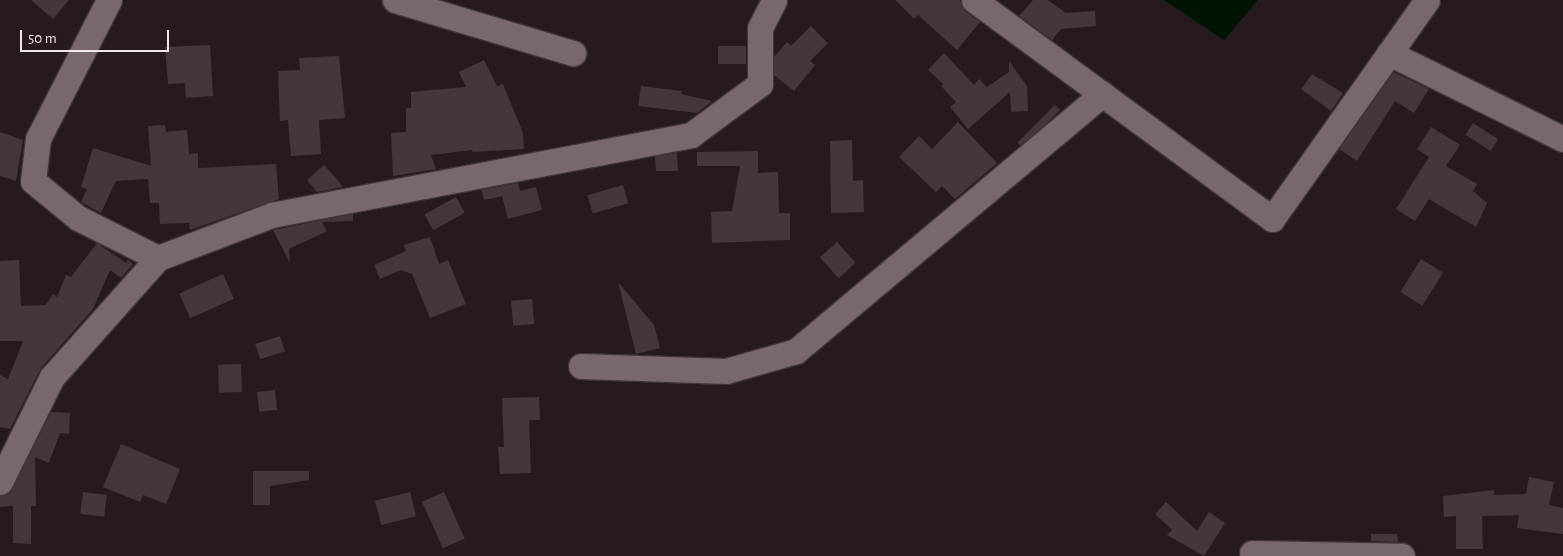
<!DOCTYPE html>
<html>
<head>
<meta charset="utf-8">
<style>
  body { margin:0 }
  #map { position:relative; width:1563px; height:556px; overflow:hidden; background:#271a1d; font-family:"Alegreya Sans",sans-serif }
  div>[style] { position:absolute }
  .water>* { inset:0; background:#001405 }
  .building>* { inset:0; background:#44363a; transform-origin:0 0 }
  .roads { filter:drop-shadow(1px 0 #403639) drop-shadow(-1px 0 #403639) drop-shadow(0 1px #403639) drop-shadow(0 -1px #403639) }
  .minor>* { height:25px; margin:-12.5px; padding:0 12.5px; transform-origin:12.5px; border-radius:12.5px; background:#78676c }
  span { translate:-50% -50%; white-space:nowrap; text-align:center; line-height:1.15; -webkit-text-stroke:4.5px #271a1d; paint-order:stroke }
  .scale { position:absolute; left:20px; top:30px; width:149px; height:22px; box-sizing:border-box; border:2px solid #efe6e8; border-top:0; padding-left:6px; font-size:15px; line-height:18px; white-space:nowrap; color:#efe6e8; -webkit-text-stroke:4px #271a1d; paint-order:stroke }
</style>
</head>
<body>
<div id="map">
  <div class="water">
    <i style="clip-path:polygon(1164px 0,1258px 0,1224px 40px)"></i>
  </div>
  <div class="building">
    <i style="clip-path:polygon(31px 0,69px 0,53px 19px)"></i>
    <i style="clip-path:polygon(895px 0,960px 0,965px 11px,980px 22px,957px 50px,918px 15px,914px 19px)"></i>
    <i style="clip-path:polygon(1033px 0,1048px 0,1066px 13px,1095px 11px,1096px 26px,1061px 29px,1052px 40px,1019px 16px)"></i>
    <i style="clip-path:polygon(811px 26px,828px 43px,810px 61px,815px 65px,794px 91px,774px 75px,774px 57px,787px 42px,791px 46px)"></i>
    <i style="clip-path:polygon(210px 45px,213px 96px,186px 98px,185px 83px,168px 84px,165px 47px)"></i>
    <i style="left:746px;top:46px;width:18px;height:28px;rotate:90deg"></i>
    <i style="clip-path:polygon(944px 53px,974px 85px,979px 79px,987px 87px,1009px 72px,1009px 61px,1027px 86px,1028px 111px,1011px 112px,1010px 92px,968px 129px,950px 107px,956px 102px,941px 86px,943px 84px,928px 70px)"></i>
    <i style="clip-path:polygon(339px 56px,345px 118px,319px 120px,321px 154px,291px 156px,288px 120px,280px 121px,278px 71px,300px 70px,299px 58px)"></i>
    <i style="clip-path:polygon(484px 60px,497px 86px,503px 84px,523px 133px,524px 149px,473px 152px,472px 150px,431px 155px,436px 169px,393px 176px,391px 133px,406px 132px,406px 108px,411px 108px,411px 92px,466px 87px,459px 72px)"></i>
    <i style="clip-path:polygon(1394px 72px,1429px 89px,1414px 113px,1395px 101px,1357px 161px,1339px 149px)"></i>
    <i style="clip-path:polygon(1312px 74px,1343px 93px,1331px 111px,1301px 89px)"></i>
    <i style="clip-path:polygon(641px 86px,682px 91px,681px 94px,712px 101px,697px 113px,638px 106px)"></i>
    <i style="left:1055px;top:105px;width:7px;height:53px;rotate:45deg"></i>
    <i style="clip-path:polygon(958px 122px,997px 163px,955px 199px,942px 186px,936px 192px,899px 157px,919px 136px,932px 149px)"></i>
    <i style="left:1473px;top:123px;width:30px;height:14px;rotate:33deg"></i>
    <i style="clip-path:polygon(165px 125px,166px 132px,187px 130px,189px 154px,198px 153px,198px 168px,276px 164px,279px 199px,190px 230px,189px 223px,160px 224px,159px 203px,150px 203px,148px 179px,116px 181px,101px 213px,81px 202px,87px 189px,81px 187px,93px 148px,151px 166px,148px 126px)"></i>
    <i style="clip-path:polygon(1431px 127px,1460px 145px,1446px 166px,1477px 184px,1473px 191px,1487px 203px,1476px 227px,1429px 199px,1415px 221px,1396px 209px,1429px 157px,1417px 149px)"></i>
    <i style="clip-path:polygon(0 132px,23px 140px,16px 181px,0 176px)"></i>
    <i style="clip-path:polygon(852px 140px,853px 181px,863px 180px,864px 212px,831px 213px,830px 141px)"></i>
    <i style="clip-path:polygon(758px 151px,758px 173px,778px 172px,779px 213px,790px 213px,790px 240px,712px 243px,711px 212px,732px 211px,740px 166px,697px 166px,697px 152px)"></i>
    <i style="clip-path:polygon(677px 153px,678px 171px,656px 171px,655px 156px)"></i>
    <i style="clip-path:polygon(324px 165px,336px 178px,343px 187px,317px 192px,307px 180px)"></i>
    <i style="clip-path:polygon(518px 183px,520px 191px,536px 187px,542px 210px,508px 219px,502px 196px,484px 200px,481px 190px)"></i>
    <i style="left:623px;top:185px;width:19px;height:37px;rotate:74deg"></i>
    <i style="left:456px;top:197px;width:18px;height:36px;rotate:61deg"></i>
    <i style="clip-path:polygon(353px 214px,353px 221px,322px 222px,327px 231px,289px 249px,290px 263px,273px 230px)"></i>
    <i style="clip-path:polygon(430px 237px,439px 264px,448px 260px,466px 304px,430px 318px,412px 274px,401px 270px,380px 279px,374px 265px,406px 251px,404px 245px)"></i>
    <i style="left:837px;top:242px;width:28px;height:23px;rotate:48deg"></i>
    <i style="clip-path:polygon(97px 243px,126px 263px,128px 260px,133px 264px,121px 278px,110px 270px,93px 309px,41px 368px,10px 429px,0 427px,0 375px,8px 379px,23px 341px,0 341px,0 261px,19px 260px,21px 306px,46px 305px,53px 294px,57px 297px,66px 275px,71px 277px)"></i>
    <i style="left:1421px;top:259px;width:26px;height:39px;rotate:32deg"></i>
    <i style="left:223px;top:274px;width:27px;height:48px;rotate:66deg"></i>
    <i style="clip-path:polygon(618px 282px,654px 325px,660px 348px,636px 354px)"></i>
    <i style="left:532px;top:299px;width:25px;height:21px;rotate:85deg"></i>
    <i style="left:280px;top:336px;width:16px;height:26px;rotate:72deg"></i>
    <i style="left:241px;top:364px;width:28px;height:23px;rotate:88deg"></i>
    <i style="left:275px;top:390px;width:20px;height:18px;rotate:84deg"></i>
    <i style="clip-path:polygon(539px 397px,540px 420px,529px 420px,531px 473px,500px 474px,498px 447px,504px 447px,502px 398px)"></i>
    <i style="clip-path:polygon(51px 412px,70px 413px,69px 434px,60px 433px,49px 463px,35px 457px,36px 506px,31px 506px,31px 544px,13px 543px,13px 506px,0 507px,0 496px,13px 488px)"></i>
    <i style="clip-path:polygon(121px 444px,180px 469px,166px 504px,143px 495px,140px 502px,103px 487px)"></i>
    <i style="clip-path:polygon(253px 471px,309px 471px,309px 480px,270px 486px,270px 505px,253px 505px)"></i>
    <i style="clip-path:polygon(1529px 477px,1554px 482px,1549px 505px,1563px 508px,1563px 534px,1517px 528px,1519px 515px,1482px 516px,1483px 549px,1456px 549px,1456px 516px,1444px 517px,1443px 496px,1494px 490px,1494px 495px,1526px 494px)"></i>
    <i style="left:83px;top:492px;width:24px;height:22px;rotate:7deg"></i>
    <i style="left:410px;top:492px;width:25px;height:36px;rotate:76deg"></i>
    <i style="left:444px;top:492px;width:51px;height:24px;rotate:66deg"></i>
    <i style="clip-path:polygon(1166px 502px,1197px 531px,1209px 512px,1225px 523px,1204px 556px,1167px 535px,1172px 530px,1155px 514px)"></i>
    <i style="clip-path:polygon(1371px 534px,1397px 534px,1398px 542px,1371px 541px)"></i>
  </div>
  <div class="roads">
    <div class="minor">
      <i style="left:109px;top:0;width:156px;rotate:117.1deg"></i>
      <i style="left:38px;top:139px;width:42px;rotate:96.8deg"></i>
      <i style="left:33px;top:181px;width:58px;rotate:39.4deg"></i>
      <i style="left:78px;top:218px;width:89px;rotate:26.6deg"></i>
      <i style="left:158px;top:258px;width:122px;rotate:-20.7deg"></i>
      <i style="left:272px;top:215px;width:427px;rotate:-10.8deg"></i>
      <i style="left:691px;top:135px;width:86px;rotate:-36.5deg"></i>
      <i style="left:760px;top:84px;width:56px;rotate:-90deg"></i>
      <i style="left:760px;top:28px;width:31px;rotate:-63deg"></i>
      <i style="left:395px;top:0;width:186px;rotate:16.6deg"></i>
      <i style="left:974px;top:0;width:370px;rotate:36.3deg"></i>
      <i style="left:1272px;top:219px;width:268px;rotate:-54.7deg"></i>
      <i style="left:1389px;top:53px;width:194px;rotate:26.3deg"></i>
      <i style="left:581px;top:366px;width:145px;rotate:2deg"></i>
      <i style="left:726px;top:371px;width:73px;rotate:-15.9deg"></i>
      <i style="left:796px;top:351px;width:400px;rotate:-40deg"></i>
      <i style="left:0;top:482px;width:117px;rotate:-63.7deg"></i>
      <i style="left:52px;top:377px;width:159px;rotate:-48.3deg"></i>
      <i style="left:1252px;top:553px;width:150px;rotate:1.1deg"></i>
    </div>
  </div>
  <div class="scale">50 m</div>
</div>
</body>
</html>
